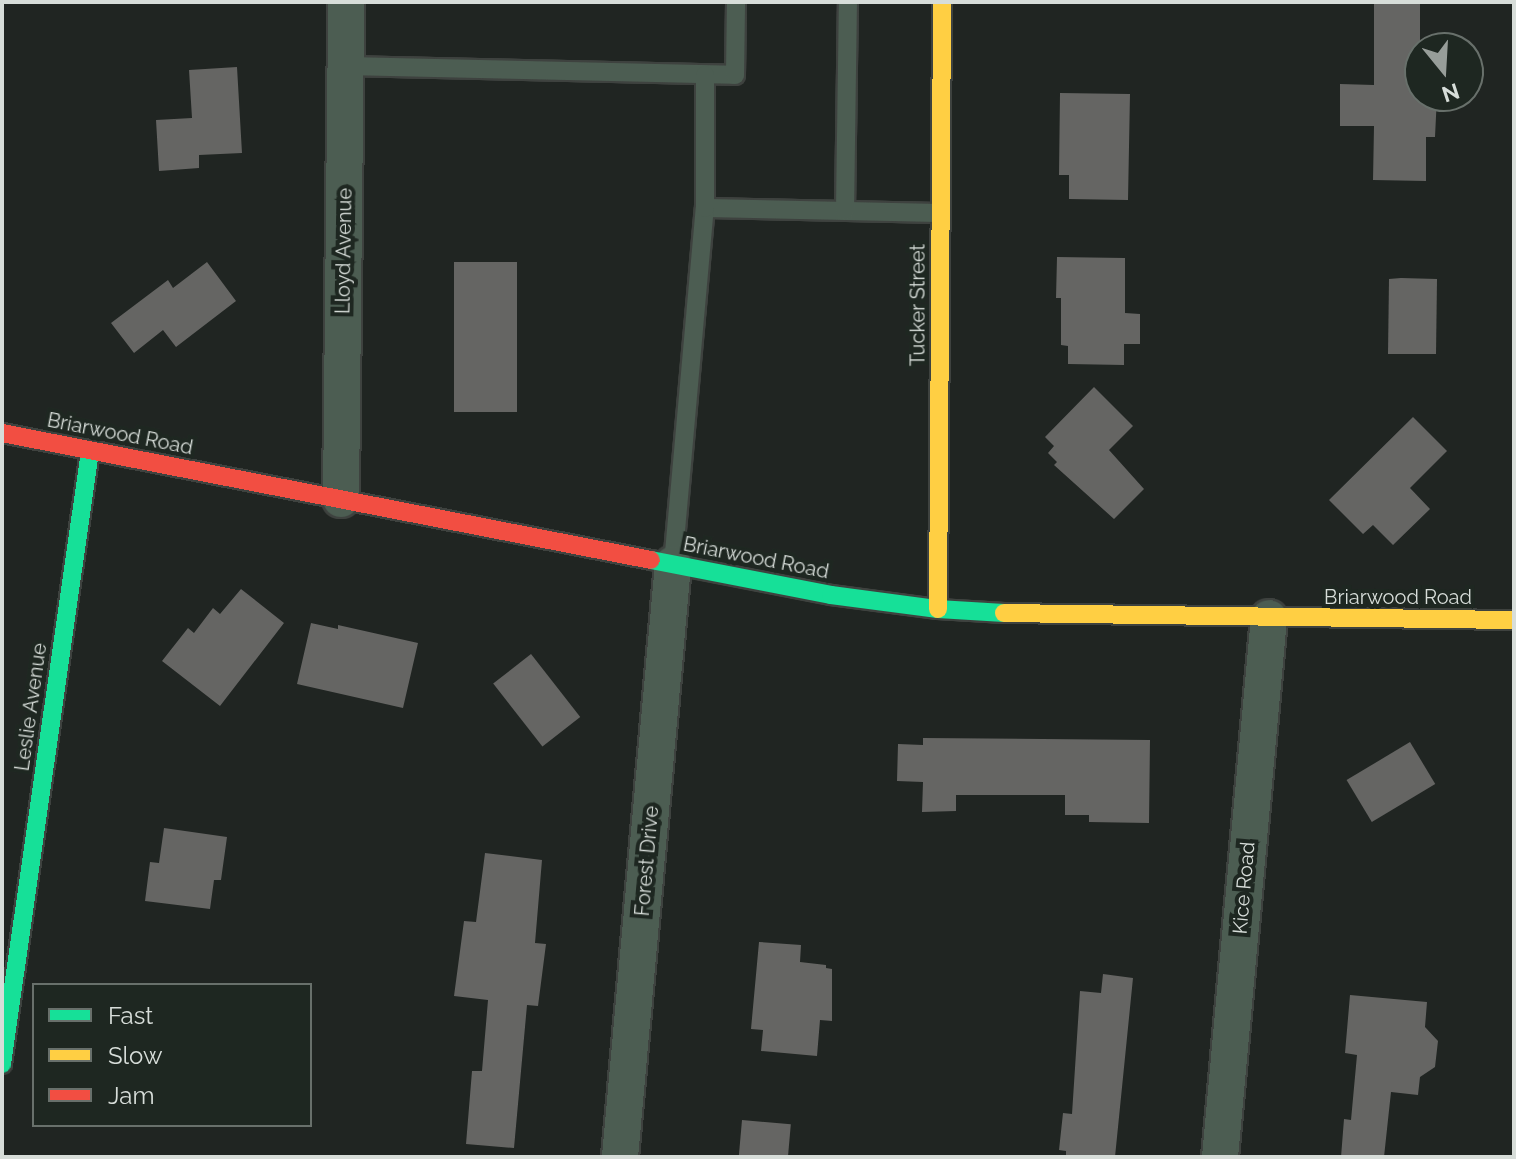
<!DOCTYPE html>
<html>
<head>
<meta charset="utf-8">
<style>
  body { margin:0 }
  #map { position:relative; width:1516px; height:1159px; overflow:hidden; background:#202522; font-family:Raleway,sans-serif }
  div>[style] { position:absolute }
  .building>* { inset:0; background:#656563; transform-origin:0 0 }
  .roads { filter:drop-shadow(2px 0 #3e423f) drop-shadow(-2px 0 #3e423f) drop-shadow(0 2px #3e423f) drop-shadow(0 -2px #3e423f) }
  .lane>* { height:18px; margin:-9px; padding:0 9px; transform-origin:9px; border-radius:9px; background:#4c5d52 }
  .street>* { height:36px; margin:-18px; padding:0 18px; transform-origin:18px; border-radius:18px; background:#4c5d52 }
  .fast>* { height:18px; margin:-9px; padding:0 9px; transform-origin:9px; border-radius:9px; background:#16e098 }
  .slow>* { height:18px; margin:-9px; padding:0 9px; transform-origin:9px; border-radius:9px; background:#ffcf43 }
  .jam>* { height:18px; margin:-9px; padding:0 9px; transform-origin:9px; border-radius:9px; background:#f24e42 }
  span { translate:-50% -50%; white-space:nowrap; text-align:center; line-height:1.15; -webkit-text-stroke:8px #1e2721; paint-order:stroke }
  .street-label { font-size:20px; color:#d7ddd9 }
  .frame { position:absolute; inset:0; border:4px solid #d7ddd9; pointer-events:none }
  .legend { position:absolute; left:32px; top:983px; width:280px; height:144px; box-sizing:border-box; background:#1e2721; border:2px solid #68706b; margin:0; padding:10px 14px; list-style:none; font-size:24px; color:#d7ddd9 }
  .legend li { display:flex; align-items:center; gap:16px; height:40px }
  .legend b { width:40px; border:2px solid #68706b }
  .north { position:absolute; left:1404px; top:32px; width:80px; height:80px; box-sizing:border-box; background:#1e2721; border:2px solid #68706b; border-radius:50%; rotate:162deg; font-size:22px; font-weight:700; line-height:32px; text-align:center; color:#d7ddd9 }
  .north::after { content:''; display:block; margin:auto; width:28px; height:36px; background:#979d99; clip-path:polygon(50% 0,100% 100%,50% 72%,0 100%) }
</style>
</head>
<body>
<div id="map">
  <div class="building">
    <i style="clip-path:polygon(1374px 2px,1420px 2px,1420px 96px,1437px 96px,1435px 137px,1426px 137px,1426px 181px,1373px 180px,1374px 126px,1340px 126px,1340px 84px,1374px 85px)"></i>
    <i style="clip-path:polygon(237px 67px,242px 153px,199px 155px,199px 168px,159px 171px,156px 120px,192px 118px,189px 70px)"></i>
    <i style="clip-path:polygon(1060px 93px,1130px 94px,1128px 200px,1069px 199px,1069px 175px,1059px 175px)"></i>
    <i style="clip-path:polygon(1057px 257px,1125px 258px,1125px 313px,1140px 314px,1140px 344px,1124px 344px,1124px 365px,1068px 364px,1068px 346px,1061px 345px,1061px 298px,1056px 298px)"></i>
    <i style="clip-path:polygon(207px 262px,236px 301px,176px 347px,163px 330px,134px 353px,111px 323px,168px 280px,173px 288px)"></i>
    <i style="left:454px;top:262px;width:63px;height:150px"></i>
    <i style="clip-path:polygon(1401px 278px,1437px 279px,1436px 354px,1388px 354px,1389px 279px)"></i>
    <i style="clip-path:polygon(1094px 387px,1133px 426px,1109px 450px,1144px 489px,1114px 519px,1054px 465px,1057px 462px,1048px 453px,1054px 446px,1045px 437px)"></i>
    <i style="clip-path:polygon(1413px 417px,1447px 451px,1410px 488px,1430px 509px,1393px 545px,1373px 525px,1363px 534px,1329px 500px)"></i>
    <i style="clip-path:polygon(241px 589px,284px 623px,220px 706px,162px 661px,188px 628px,194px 633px,213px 608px,220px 614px)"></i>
    <i style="clip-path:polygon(311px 623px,338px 629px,338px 625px,418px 643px,403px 708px,297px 684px)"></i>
    <i style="left:531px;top:654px;width:80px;height:48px;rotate:52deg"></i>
    <i style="clip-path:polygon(923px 738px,1150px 740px,1149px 823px,1089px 822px,1089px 815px,1065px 815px,1065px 795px,956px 795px,956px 811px,922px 812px,923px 782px,897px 781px,898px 744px,923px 745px)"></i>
    <i style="left:1410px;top:742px;width:49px;height:74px;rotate:59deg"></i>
    <i style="clip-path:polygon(164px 828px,227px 837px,221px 880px,214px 880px,210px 909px,145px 901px,150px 862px,159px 863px)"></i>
    <i style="clip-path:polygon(485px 853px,542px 860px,535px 943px,546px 944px,538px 1006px,527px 1005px,514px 1148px,466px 1144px,472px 1071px,482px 1071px,488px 1000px,454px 996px,464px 921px,476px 922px)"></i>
    <i style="clip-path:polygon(759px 942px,801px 945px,800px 962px,826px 965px,826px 968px,832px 969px,832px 1021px,820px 1020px,817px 1056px,761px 1051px,763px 1030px,751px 1029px)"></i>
    <i style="clip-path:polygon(1103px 974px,1133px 978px,1115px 1157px,1066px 1157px,1066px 1151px,1059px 1150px,1063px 1113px,1072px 1114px,1080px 991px,1101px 993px)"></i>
    <i style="clip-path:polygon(1350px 995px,1427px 1002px,1425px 1027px,1438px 1041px,1435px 1067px,1420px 1077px,1418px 1095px,1391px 1092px,1384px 1157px,1341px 1157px,1344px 1119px,1351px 1120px,1357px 1055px,1345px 1053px)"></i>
    <i style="left:742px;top:1120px;width:49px;height:37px;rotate:5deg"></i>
  </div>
  <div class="roads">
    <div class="lane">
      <i style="left:345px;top:66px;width:390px;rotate:1.3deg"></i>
      <i style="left:735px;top:75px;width:73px;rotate:-89.2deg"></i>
      <i style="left:705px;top:208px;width:236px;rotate:1.2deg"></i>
      <i style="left:845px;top:211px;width:209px;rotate:-89.2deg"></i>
      <i style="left:673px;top:564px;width:357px;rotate:-84.9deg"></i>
      <i style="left:705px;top:208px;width:133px;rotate:-90deg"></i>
    </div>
    <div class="street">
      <i style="left:341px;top:499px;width:497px;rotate:-89.4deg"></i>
      <i style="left:620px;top:1157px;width:595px;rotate:-84.89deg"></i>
      <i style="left:1220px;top:1157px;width:541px;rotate:-84.81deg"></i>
    </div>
    <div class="fast">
      <i style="left:651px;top:560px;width:183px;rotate:11deg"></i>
      <i style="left:831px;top:595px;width:108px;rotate:7.5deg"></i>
      <i style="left:938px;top:609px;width:66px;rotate:3.5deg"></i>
      <i style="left:2px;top:1064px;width:619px;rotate:-81.83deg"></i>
    </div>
    <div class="slow">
      <i style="left:938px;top:609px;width:607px;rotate:-89.62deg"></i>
      <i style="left:1004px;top:613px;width:510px;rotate:0.79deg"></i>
    </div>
    <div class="jam">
      <i style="left:2px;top:433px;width:661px;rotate:11.07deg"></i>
    </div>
  </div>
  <div class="street-label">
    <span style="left:344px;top:251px;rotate:-89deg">Lloyd Avenue</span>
    <span style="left:918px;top:305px;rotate:-90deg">Tucker Street</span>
    <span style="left:120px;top:434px;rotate:11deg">Briarwood Road</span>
    <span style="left:756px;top:558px;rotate:11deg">Briarwood Road</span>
    <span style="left:1398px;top:597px">Briarwood Road</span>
    <span style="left:31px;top:707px;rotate:-82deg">Leslie Avenue</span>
    <span style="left:647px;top:861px;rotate:-85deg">Forest Drive</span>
    <span style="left:1244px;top:888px;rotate:-85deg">Kice Road</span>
  </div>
  <div class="frame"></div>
  <ul class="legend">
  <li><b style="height:10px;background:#16e098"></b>Fast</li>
  <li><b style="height:10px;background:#ffcf43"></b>Slow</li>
  <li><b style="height:10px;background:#f24e42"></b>Jam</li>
  </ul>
  <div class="north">N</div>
</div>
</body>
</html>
